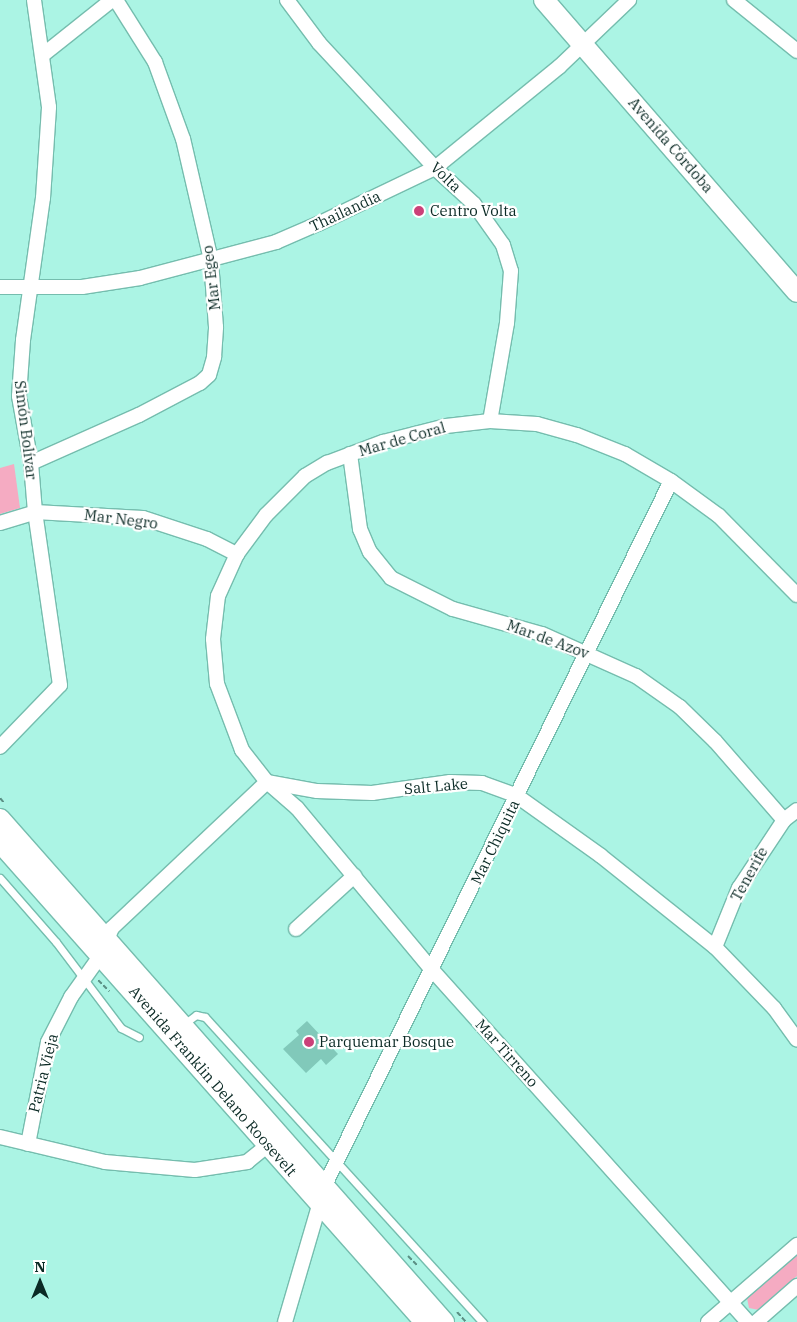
<!DOCTYPE html>
<html>
<head>
<meta charset="utf-8">
<style>
  body { margin:0 }
  #map { position:relative; width:797px; height:1322px; overflow:hidden; background:#abf4e4; font-family:"IBM Plex Serif",serif }
  div>[style] { position:absolute }
  .green>* { inset:0; background:#f5abc2 }
  .building>* { inset:0; background:#81c9ba }
  .path>* { height:2px; margin-top:-1px; transform-origin:0; background:repeating-linear-gradient(90deg,#5b8f84 0 5px,transparent 0 7.5px) }
  .roads { filter:drop-shadow(1px 0 #75bdae) drop-shadow(-1px 0 #75bdae) drop-shadow(0 1px #75bdae) drop-shadow(0 -1px #75bdae) }
  .lane>* { height:7px; margin:-3.5px; padding:0 3.5px; transform-origin:3.5px; border-radius:3.5px; background:#fff }
  .street>* { height:14px; margin:-7px; padding:0 7px; transform-origin:7px; border-radius:7px; background:#fff }
  .secondary>* { height:20px; margin:-10px; padding:0 10px; transform-origin:10px; border-radius:10px; background:#fff }
  .dots>* { width:14px; height:14px; translate:-50% -50%; box-sizing:border-box; border:2px solid #fff; border-radius:50% }
  span { translate:-50% -50%; white-space:nowrap; text-align:center; line-height:1.15; -webkit-text-stroke:4.5px #fff; paint-order:stroke }
  .street-label { font-size:15px; color:#0b2a25 }
  .poi-label { font-size:15px; color:#0b2a25 }
  .left { translate:0 -50%; text-align:left }
  .north { position:absolute; left:15px; top:1257px; width:50px; height:50px; -webkit-text-stroke:4px #fff; paint-order:stroke; rotate:0deg; font-size:14px; font-weight:700; line-height:20px; text-align:center; color:#0b2a25 }
  .north::after { content:''; display:block; margin:auto; width:18px; height:22px; background:#0b2a25; clip-path:polygon(50% 0,100% 100%,50% 72%,0 100%) }
</style>
</head>
<body>
<div id="map">
  <div class="green">
    <i style="clip-path:polygon(14px 464px,20px 508px,0 514px,0 468px)"></i>
    <i style="clip-path:polygon(797px 1253px,797px 1276px,759px 1310px,749px 1308px,747px 1298px)"></i>
  </div>
  <div class="building">
    <i style="clip-path:polygon(307px 1021px,338px 1054px,326px 1065px,321px 1059px,306px 1073px,283px 1049px,299px 1035px,296px 1031px)"></i>
  </div>
  <div class="path">
    <i style="left:0;top:798px;width:6px;rotate:51deg"></i>
    <i style="left:98px;top:980px;width:16px;rotate:45deg"></i>
    <i style="left:408px;top:1256px;width:13px;rotate:45deg"></i>
    <i style="left:457px;top:1312px;width:13px;rotate:48deg"></i>
  </div>
  <div class="roads">
    <div class="lane">
      <i style="left:0;top:878px;width:85px;rotate:48.8deg"></i>
      <i style="left:56px;top:942px;width:108px;rotate:52.9deg"></i>
      <i style="left:121px;top:1028px;width:20px;rotate:27deg"></i>
      <i style="left:184px;top:1024px;width:15px;rotate:-37deg"></i>
      <i style="left:196px;top:1015px;width:9px;rotate:13deg"></i>
      <i style="left:205px;top:1017px;width:413px;rotate:47.7deg"></i>
    </div>
    <div class="street">
      <i style="left:287px;top:0;width:54px;rotate:53.3deg"></i>
      <i style="left:319px;top:43px;width:171px;rotate:47.1deg"></i>
      <i style="left:435px;top:168px;width:53px;rotate:42.7deg"></i>
      <i style="left:474px;top:204px;width:50px;rotate:54.7deg"></i>
      <i style="left:503px;top:245px;width:27px;rotate:73deg"></i>
      <i style="left:511px;top:271px;width:52px;rotate:94.4deg"></i>
      <i style="left:507px;top:323px;width:99px;rotate:99.8deg"></i>
      <i style="left:734px;top:0;width:81px;rotate:39deg"></i>
      <i style="left:44px;top:54px;width:87px;rotate:-38.5deg"></i>
      <i style="left:0;top:287px;width:82px"></i>
      <i style="left:82px;top:287px;width:59px;rotate:-8.8deg"></i>
      <i style="left:140px;top:278px;width:141px;rotate:-14.8deg"></i>
      <i style="left:276px;top:242px;width:48px;rotate:-23.4deg"></i>
      <i style="left:320px;top:223px;width:127px;rotate:-25.6deg"></i>
      <i style="left:435px;top:168px;width:160px;rotate:-39.2deg"></i>
      <i style="left:559px;top:67px;width:97px;rotate:-43.7deg"></i>
      <i style="left:350px;top:454px;width:76px;rotate:82.4deg"></i>
      <i style="left:360px;top:529px;width:25px;rotate:67deg"></i>
      <i style="left:370px;top:552px;width:33px;rotate:51deg"></i>
      <i style="left:391px;top:578px;width:69px;rotate:26.6deg"></i>
      <i style="left:453px;top:609px;width:92px;rotate:15.7deg"></i>
      <i style="left:542px;top:634px;width:103px;rotate:24.1deg"></i>
      <i style="left:636px;top:676px;width:54px;rotate:35.2deg"></i>
      <i style="left:680px;top:707px;width:49px;rotate:44.2deg"></i>
      <i style="left:715px;top:741px;width:105px;rotate:48.9deg"></i>
      <i style="left:31px;top:463px;width:118px;rotate:-24deg"></i>
      <i style="left:139px;top:415px;width:69px;rotate:-27.7deg"></i>
      <i style="left:200px;top:383px;width:12px;rotate:-42deg"></i>
      <i style="left:209px;top:375px;width:19px;rotate:-74deg"></i>
      <i style="left:214px;top:357px;width:30px;rotate:-86deg"></i>
      <i style="left:216px;top:327px;width:67px;rotate:-94.3deg"></i>
      <i style="left:211px;top:260px;width:124px;rotate:-103deg"></i>
      <i style="left:183px;top:139px;width:82px;rotate:-110deg"></i>
      <i style="left:155px;top:62px;width:73px;rotate:-122.2deg"></i>
      <i style="left:0;top:523px;width:37px;rotate:-17deg"></i>
      <i style="left:35px;top:512px;width:108px;rotate:3.2deg"></i>
      <i style="left:143px;top:518px;width:67px;rotate:18.2deg"></i>
      <i style="left:207px;top:539px;width:34px;rotate:27deg"></i>
      <i style="left:0;top:747px;width:86px;rotate:-45.9deg"></i>
      <i style="left:60px;top:685px;width:175px;rotate:-98.2deg"></i>
      <i style="left:35px;top:512px;width:49px;rotate:-94.7deg"></i>
      <i style="left:31px;top:463px;width:68px;rotate:-100.2deg"></i>
      <i style="left:19px;top:396px;width:56px;rotate:-85.9deg"></i>
      <i style="left:23px;top:340px;width:143px;rotate:-82deg"></i>
      <i style="left:43px;top:198px;width:91px;rotate:-86.2deg"></i>
      <i style="left:49px;top:107px;width:108px;rotate:-98deg"></i>
      <i style="left:296px;top:929px;width:79px;rotate:-42.4deg"></i>
      <i style="left:715px;top:947px;width:64px;rotate:-67.9deg"></i>
      <i style="left:739px;top:888px;width:82px;rotate:-56.5deg"></i>
      <i style="left:784px;top:820px;width:16px;rotate:-38deg"></i>
      <i style="left:0;top:1137px;width:108px;rotate:13.4deg"></i>
      <i style="left:105px;top:1162px;width:90px;rotate:5.1deg"></i>
      <i style="left:195px;top:1170px;width:53px;rotate:-8.7deg"></i>
      <i style="left:247px;top:1162px;width:36px;rotate:-39deg"></i>
      <i style="left:28px;top:1144px;width:104px;rotate:-78.9deg"></i>
      <i style="left:48px;top:1042px;width:51px;rotate:-62.9deg"></i>
      <i style="left:71px;top:997px;width:52px;rotate:-54.5deg"></i>
      <i style="left:101px;top:955px;width:29px;rotate:-68deg"></i>
      <i style="left:112px;top:928px;width:213px;rotate:-43.3deg"></i>
      <i style="left:267px;top:782px;width:51px;rotate:10.2deg"></i>
      <i style="left:317px;top:791px;width:55px;rotate:2.1deg"></i>
      <i style="left:372px;top:793px;width:79px;rotate:-8deg"></i>
      <i style="left:450px;top:782px;width:32px;rotate:2deg"></i>
      <i style="left:482px;top:783px;width:37px;rotate:20deg"></i>
      <i style="left:517px;top:796px;width:103px;rotate:35.5deg"></i>
      <i style="left:601px;top:856px;width:146px;rotate:38.6deg"></i>
      <i style="left:715px;top:947px;width:85px;rotate:46deg"></i>
      <i style="left:774px;top:1008px;width:39px;rotate:54deg"></i>
      <i style="left:285px;top:1322px;width:143px;rotate:-73.7deg"></i>
      <i style="left:325px;top:1185px;width:784px;rotate:-63.83deg"></i>
      <i style="left:708px;top:1322px;width:118px;rotate:-40.9deg"></i>
      <i style="left:748px;top:1322px;width:473px;rotate:-131.9deg"></i>
      <i style="left:432px;top:970px;width:211px;rotate:-129.8deg"></i>
      <i style="left:297px;top:808px;width:40px;rotate:-139deg"></i>
      <i style="left:267px;top:782px;width:41px;rotate:-128deg"></i>
      <i style="left:242px;top:750px;width:71px;rotate:-110.7deg"></i>
      <i style="left:217px;top:684px;width:45px;rotate:-95.1deg"></i>
      <i style="left:213px;top:639px;width:43px;rotate:-83.4deg"></i>
      <i style="left:218px;top:596px;width:46px;rotate:-65.7deg"></i>
      <i style="left:237px;top:554px;width:49px;rotate:-53.4deg"></i>
      <i style="left:266px;top:515px;width:55px;rotate:-45deg"></i>
      <i style="left:305px;top:476px;width:26px;rotate:-31deg"></i>
      <i style="left:327px;top:463px;width:60px;rotate:-20.6deg"></i>
      <i style="left:383px;top:442px;width:65px;rotate:-14.3deg"></i>
      <i style="left:446px;top:426px;width:44px;rotate:-6.5deg"></i>
      <i style="left:490px;top:421px;width:47px;rotate:3.7deg"></i>
      <i style="left:537px;top:424px;width:41px;rotate:15.4deg"></i>
      <i style="left:577px;top:435px;width:52px;rotate:21.6deg"></i>
      <i style="left:625px;top:454px;width:53px;rotate:30.4deg"></i>
      <i style="left:671px;top:481px;width:59px;rotate:36.1deg"></i>
      <i style="left:719px;top:516px;width:111px;rotate:45.4deg"></i>
      <i style="left:756px;top:1322px;width:55px;rotate:-41.3deg"></i>
    </div>
    <div class="secondary">
      <i style="left:544px;top:0;width:386px;rotate:49.1deg"></i>
      <i style="left:0;top:819px;width:671px;rotate:48.57deg"></i>
      <i style="left:0;top:842px;width:641px;rotate:48.48deg"></i>
    </div>
  </div>
  <div class="dots">
    <i style="left:419px;top:211px;background:#cb4179"></i>
    <i style="left:309px;top:1042px;background:#cb4179"></i>
  </div>
  <div class="street-label">
    <span style="left:671px;top:145px;rotate:49deg">Avenida Córdoba</span>
    <span style="left:446px;top:177px;rotate:44deg">Volta</span>
    <span style="left:345px;top:211px;rotate:-25deg">Thailandia</span>
    <span style="left:211px;top:278px;rotate:-97deg">Mar Egeo</span>
    <span style="left:26px;top:430px;rotate:83deg">Simón Bolívar</span>
    <span style="left:402px;top:439px;rotate:-16deg">Mar de Coral</span>
    <span style="left:121px;top:519px;rotate:7deg">Mar Negro</span>
    <span style="left:548px;top:639px;rotate:20deg">Mar de Azov</span>
    <span style="left:436px;top:786px;rotate:-5deg">Salt Lake</span>
    <span style="left:495px;top:842px;rotate:-64deg">Mar Chiquita</span>
    <span style="left:749px;top:874px;rotate:-61deg">Tenerife</span>
    <span style="left:507px;top:1053px;rotate:48deg">Mar Tirreno</span>
    <span style="left:43px;top:1073px;rotate:-76deg">Patria Vieja</span>
    <span style="left:213px;top:1081px;rotate:49deg">Avenida Franklin Delano Roosevelt</span>
  </div>
  <div class="poi-label">
    <span class="left" style="left:430px;top:211px">Centro Volta</span>
    <span class="left" style="left:319px;top:1042px">Parquemar Bosque</span>
  </div>
  <div class="north">N</div>
</div>
</body>
</html>
